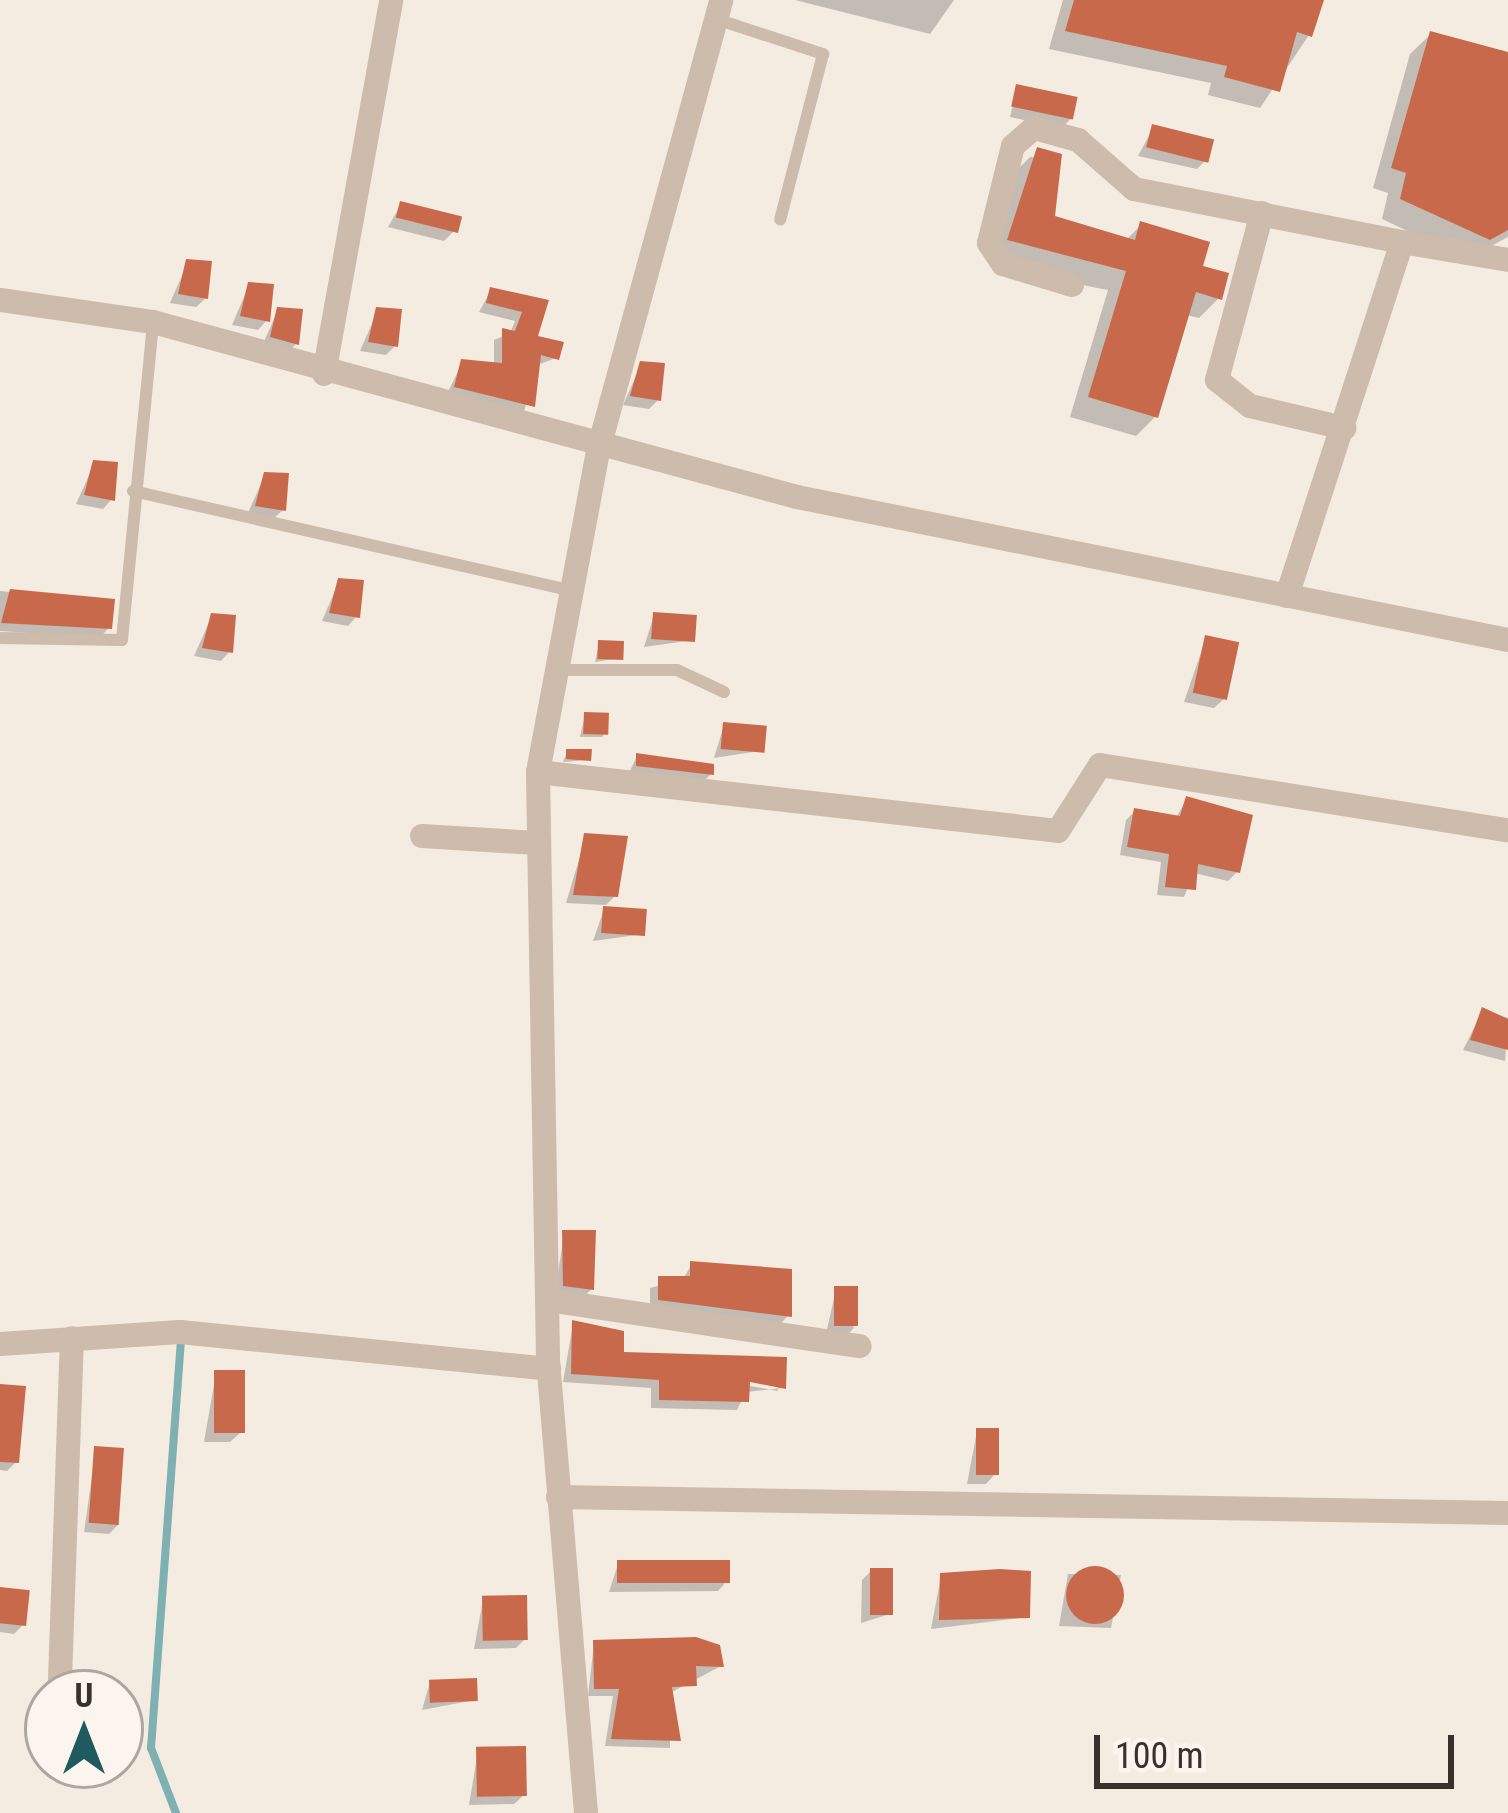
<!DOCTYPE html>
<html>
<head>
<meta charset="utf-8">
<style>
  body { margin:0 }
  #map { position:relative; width:1508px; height:1813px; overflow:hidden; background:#f4ebe1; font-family:"Roboto Condensed",sans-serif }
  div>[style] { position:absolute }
  .shadow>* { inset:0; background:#0003 }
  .stream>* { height:8px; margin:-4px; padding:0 4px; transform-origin:4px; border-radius:4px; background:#7fb0b2 }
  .building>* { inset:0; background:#c8694b; transform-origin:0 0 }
  .round { border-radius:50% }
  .lane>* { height:12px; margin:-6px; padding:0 6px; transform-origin:6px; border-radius:6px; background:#cdbbac }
  .street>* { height:24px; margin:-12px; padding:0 12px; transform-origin:12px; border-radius:12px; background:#cdbbac }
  span { translate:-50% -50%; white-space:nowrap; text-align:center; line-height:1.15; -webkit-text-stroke:10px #fbf5ee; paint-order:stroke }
  .north { position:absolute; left:24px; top:1669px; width:120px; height:120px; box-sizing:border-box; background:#fbf5ee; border:3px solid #aea6a0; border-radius:50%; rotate:0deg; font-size:33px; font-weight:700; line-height:48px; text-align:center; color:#3b302b }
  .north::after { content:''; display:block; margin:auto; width:42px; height:54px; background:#1f5a5e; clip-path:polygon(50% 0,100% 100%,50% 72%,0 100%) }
  .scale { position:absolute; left:1094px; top:1735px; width:360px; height:54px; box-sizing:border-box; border:6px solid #3b302b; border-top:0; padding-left:15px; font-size:36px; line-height:42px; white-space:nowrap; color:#3b302b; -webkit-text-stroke:9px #fbf5ee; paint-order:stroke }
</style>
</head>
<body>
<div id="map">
  <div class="shadow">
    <i style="clip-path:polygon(795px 0,954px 0,930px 34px)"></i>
    <i style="clip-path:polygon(1063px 0,1312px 0,1309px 35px,1260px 108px,1208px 95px,1211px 83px,1049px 49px)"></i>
    <i style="clip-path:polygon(1431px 34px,1508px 55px,1508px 237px,1467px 259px,1382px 219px,1388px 193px,1373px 188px,1410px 54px)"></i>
    <i style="clip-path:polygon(1017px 87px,1071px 119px,1061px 128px,1010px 117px)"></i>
    <i style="clip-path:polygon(1153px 128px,1206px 160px,1197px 169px,1138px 156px)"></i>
    <i style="clip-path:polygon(1030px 157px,1059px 157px,1052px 218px,1126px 240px,1141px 225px,1219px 298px,1199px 318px,1186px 315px,1156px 416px,1136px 436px,1070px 417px,1108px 290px,994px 268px,1009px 178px)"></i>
    <i style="clip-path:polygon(401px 204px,454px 231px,444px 241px,388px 227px)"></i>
    <i style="clip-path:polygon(188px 262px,206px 298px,196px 307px,170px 303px)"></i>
    <i style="clip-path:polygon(249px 285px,267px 320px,258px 330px,232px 325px)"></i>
    <i style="clip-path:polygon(491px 290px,545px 302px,534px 338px,556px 358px,537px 365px,523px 415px,446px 396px,462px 363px,494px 365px,494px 340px,510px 333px,515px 321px,479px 312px)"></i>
    <i style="clip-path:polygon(278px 310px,297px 343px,287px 353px,262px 346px)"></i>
    <i style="clip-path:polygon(378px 310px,395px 346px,386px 355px,360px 351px)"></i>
    <i style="clip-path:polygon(641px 365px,658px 400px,649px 409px,623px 405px)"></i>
    <i style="clip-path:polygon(94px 464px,112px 499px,103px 509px,76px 504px)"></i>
    <i style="clip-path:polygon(265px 475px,283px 510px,273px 519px,247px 515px)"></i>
    <i style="clip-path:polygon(339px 581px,357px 616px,348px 626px,322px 621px)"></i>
    <i style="clip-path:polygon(0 591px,112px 601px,109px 628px,99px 638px,0 631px)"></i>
    <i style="clip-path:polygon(654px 615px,694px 640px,644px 647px)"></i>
    <i style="clip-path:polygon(212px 616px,230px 651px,221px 661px,194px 656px)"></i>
    <i style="clip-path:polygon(1206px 638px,1224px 699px,1214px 708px,1184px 702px)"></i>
    <i style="clip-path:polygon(599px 644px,620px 658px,595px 662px)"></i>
    <i style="clip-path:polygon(585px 715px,605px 733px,602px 737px,580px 737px)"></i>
    <i style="clip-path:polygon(724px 725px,765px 750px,714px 758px)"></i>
    <i style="clip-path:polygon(567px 752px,588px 760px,563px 762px)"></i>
    <i style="clip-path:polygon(637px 756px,711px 774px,702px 783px,628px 775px)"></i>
    <i style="clip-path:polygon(1187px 799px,1237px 872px,1228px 881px,1194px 873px,1184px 897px,1157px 895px,1161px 862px,1120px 855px,1126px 820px,1135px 811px,1175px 819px)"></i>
    <i style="clip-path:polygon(586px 836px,616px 895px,606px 905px,566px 903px)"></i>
    <i style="clip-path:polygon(604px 909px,644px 934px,593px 941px)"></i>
    <i style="clip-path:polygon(1483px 1010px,1508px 1018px,1505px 1061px,1463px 1050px)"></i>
    <i style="clip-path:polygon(564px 1233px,592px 1289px,582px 1298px,555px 1294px)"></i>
    <i style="clip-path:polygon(692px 1264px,789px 1315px,780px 1324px,650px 1307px,650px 1288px,683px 1279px)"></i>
    <i style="clip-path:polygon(836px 1289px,854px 1328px,845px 1337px,826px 1334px)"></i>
    <i style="clip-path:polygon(evenodd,573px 1324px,621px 1334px,621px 1355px,784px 1360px,783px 1388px,746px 1392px,737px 1410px,651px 1408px,651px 1388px,563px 1382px,573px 1324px,735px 1377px,778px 1385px,778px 1391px,734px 1383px,735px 1377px)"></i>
    <i style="clip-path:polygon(216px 1373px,240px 1433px,230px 1442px,204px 1442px)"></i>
    <i style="clip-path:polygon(0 1387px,16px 1462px,7px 1471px,0 1470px)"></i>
    <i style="clip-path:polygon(977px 1431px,995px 1474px,986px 1484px,967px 1484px)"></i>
    <i style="clip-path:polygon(96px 1449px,119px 1524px,109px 1534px,84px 1532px)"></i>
    <i style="clip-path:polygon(618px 1564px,727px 1581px,718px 1591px,609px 1592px)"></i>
    <i style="clip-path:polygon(871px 1571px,890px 1614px,861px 1623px,862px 1580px)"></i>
    <i style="clip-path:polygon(1068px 1574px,1121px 1575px,1111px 1628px,1059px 1626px)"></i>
    <i style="clip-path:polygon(941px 1576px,1027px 1617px,931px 1629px)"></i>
    <i style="clip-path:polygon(0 1590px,24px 1624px,14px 1634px,0 1632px)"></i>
    <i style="clip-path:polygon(483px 1600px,525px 1639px,516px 1648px,474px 1649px)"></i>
    <i style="clip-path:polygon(594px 1643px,721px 1666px,670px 1693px,670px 1748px,605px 1746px,613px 1696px,588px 1696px)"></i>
    <i style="clip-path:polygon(430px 1682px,475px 1700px,422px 1710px)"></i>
    <i style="clip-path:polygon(478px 1751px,524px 1795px,514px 1804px,469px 1805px)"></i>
  </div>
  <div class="stream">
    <i style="left:176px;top:1813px;width:70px;rotate:-111deg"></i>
    <i style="left:151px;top:1748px;width:409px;rotate:-85.8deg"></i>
  </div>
  <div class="building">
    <i style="clip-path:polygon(1074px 0,1324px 0,1312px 37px,1297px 32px,1280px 92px,1224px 77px,1227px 66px,1065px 31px)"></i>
    <i style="clip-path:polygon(1430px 31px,1508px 52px,1508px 230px,1490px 240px,1400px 199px,1406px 173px,1391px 168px)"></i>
    <i style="left:1016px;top:84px;width:63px;height:23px;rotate:12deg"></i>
    <i style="left:1152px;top:124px;width:64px;height:24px;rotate:14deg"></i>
    <i style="clip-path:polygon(1037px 147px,1062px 154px,1055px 216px,1135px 240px,1140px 221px,1210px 242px,1203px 266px,1229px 273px,1222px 300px,1196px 292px,1158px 418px,1088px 397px,1126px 271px,1007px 240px)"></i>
    <i style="left:400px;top:201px;width:64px;height:17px;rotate:14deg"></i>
    <i style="clip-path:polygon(186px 259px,212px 261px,208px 299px,178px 294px)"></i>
    <i style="clip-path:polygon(248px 282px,274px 284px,270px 322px,240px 316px)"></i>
    <i style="clip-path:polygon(490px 287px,549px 300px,538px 336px,564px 342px,559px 360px,541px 355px,535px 407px,454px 387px,461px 359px,502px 363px,502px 328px,515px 331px,522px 312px,486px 303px)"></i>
    <i style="clip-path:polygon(277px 307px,303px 309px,299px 345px,270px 337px)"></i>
    <i style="clip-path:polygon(376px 307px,402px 309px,398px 347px,368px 342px)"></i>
    <i style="clip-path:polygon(640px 361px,665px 363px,661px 401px,630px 396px)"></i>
    <i style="clip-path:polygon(93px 460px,118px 462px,115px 501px,84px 495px)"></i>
    <i style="clip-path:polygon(264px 472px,289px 473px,286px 511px,255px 506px)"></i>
    <i style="clip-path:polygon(338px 578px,364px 580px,360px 618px,329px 613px)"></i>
    <i style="clip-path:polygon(10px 589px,115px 599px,112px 629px,1px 623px)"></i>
    <i style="left:653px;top:612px;width:44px;height:27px;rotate:4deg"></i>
    <i style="clip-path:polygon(211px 613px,236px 615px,233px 653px,202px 648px)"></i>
    <i style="left:1205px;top:635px;width:35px;height:59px;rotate:12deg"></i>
    <i style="left:598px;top:640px;width:26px;height:19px;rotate:2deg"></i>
    <i style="left:584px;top:712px;width:25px;height:22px;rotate:2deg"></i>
    <i style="left:723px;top:722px;width:44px;height:27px;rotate:5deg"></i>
    <i style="clip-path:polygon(566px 749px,592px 749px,591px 761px,566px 759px)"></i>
    <i style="clip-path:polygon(636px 753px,714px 764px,714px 775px,636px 766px)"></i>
    <i style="clip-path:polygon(1186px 796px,1253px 815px,1240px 873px,1198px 864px,1196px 890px,1165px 887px,1169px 854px,1127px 847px,1134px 808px,1180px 816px)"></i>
    <i style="clip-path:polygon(584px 833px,628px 836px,618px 897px,573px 895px)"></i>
    <i style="left:603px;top:906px;width:44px;height:27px;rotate:4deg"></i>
    <i style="clip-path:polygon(1482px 1007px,1508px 1019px,1508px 1050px,1470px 1040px)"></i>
    <i style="clip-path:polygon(562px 1230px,596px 1230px,594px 1290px,563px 1286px)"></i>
    <i style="clip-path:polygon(690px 1261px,792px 1269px,792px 1317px,658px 1300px,658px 1276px,690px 1276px)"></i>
    <i style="left:834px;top:1286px;width:24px;height:40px"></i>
    <i style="clip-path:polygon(572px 1320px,624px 1331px,624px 1352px,787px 1357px,786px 1389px,750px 1382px,749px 1402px,659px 1400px,659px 1380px,571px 1374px)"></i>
    <i style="left:214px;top:1370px;width:31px;height:63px"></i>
    <i style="clip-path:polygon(0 1384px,26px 1386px,19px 1463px,0 1462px)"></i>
    <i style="left:976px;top:1428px;width:23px;height:47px"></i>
    <i style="left:94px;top:1446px;width:30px;height:77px;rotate:4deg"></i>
    <i style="left:730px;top:1560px;width:23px;height:113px;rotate:90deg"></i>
    <i class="round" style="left:1066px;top:1566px;width:58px;height:58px"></i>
    <i style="left:870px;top:1568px;width:23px;height:47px"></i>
    <i style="clip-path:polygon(1000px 1569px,1031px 1571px,1030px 1618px,939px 1620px,940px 1573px)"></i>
    <i style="left:0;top:1587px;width:30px;height:36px;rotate:6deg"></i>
    <i style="left:527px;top:1595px;width:45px;height:45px;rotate:89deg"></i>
    <i style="clip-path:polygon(696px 1637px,720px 1645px,724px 1667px,696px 1666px,697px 1686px,672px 1687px,681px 1741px,611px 1739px,619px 1689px,594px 1689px,593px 1640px)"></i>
    <i style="left:477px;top:1678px;width:23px;height:48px;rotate:88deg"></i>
    <i style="left:526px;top:1746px;width:50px;height:50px;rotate:89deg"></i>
  </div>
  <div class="lane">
    <i style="left:716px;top:19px;width:113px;rotate:18.1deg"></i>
    <i style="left:823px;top:54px;width:171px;rotate:104.5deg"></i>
    <i style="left:133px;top:491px;width:445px;rotate:12.8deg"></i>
    <i style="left:0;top:638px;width:122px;rotate:0.9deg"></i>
    <i style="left:122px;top:640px;width:319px;rotate:-84.4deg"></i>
    <i style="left:556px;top:670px;width:121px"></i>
    <i style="left:677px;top:670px;width:52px;rotate:25.1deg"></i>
  </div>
  <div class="street">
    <i style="left:1262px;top:213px;width:173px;rotate:105.1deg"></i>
    <i style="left:1217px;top:380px;width:42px;rotate:38.2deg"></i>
    <i style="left:1250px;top:406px;width:97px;rotate:13.2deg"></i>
    <i style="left:1072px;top:285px;width:72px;rotate:-163.1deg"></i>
    <i style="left:1003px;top:264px;width:25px;rotate:-124deg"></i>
    <i style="left:989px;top:243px;width:100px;rotate:-76.1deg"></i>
    <i style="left:1013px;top:146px;width:28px;rotate:-41deg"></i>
    <i style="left:1034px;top:128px;width:46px;rotate:15.3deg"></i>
    <i style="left:1078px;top:140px;width:74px;rotate:41.2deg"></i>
    <i style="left:1134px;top:189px;width:273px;rotate:11.2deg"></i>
    <i style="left:0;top:300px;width:155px;rotate:8.2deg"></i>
    <i style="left:153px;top:322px;width:667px;rotate:15.2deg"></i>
    <i style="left:797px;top:497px;width:725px;rotate:11.37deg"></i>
    <i style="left:324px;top:374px;width:380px;rotate:-79.8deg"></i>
    <i style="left:1287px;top:596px;width:372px;rotate:-72deg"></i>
    <i style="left:1402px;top:242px;width:108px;rotate:9.6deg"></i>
    <i style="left:538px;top:772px;width:523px;rotate:6.47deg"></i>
    <i style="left:1058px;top:831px;width:78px;rotate:-57.5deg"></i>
    <i style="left:1100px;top:765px;width:413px;rotate:9.1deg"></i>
    <i style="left:422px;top:836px;width:114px;rotate:3.5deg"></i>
    <i style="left:547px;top:1300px;width:316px;rotate:8.4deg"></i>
    <i style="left:0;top:1344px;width:180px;rotate:-3.8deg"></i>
    <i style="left:180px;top:1332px;width:371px;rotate:5.7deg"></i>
    <i style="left:558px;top:1497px;width:950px;rotate:0.96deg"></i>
    <i style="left:60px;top:1680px;width:342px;rotate:-88deg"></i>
    <i style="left:586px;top:1813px;width:457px;rotate:-94.8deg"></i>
    <i style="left:548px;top:1358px;width:586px;rotate:-90.98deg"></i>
    <i style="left:538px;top:772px;width:327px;rotate:-79.4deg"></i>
    <i style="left:598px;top:451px;width:467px;rotate:-74.7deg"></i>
  </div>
  <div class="north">U</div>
  <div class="scale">100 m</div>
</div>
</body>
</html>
